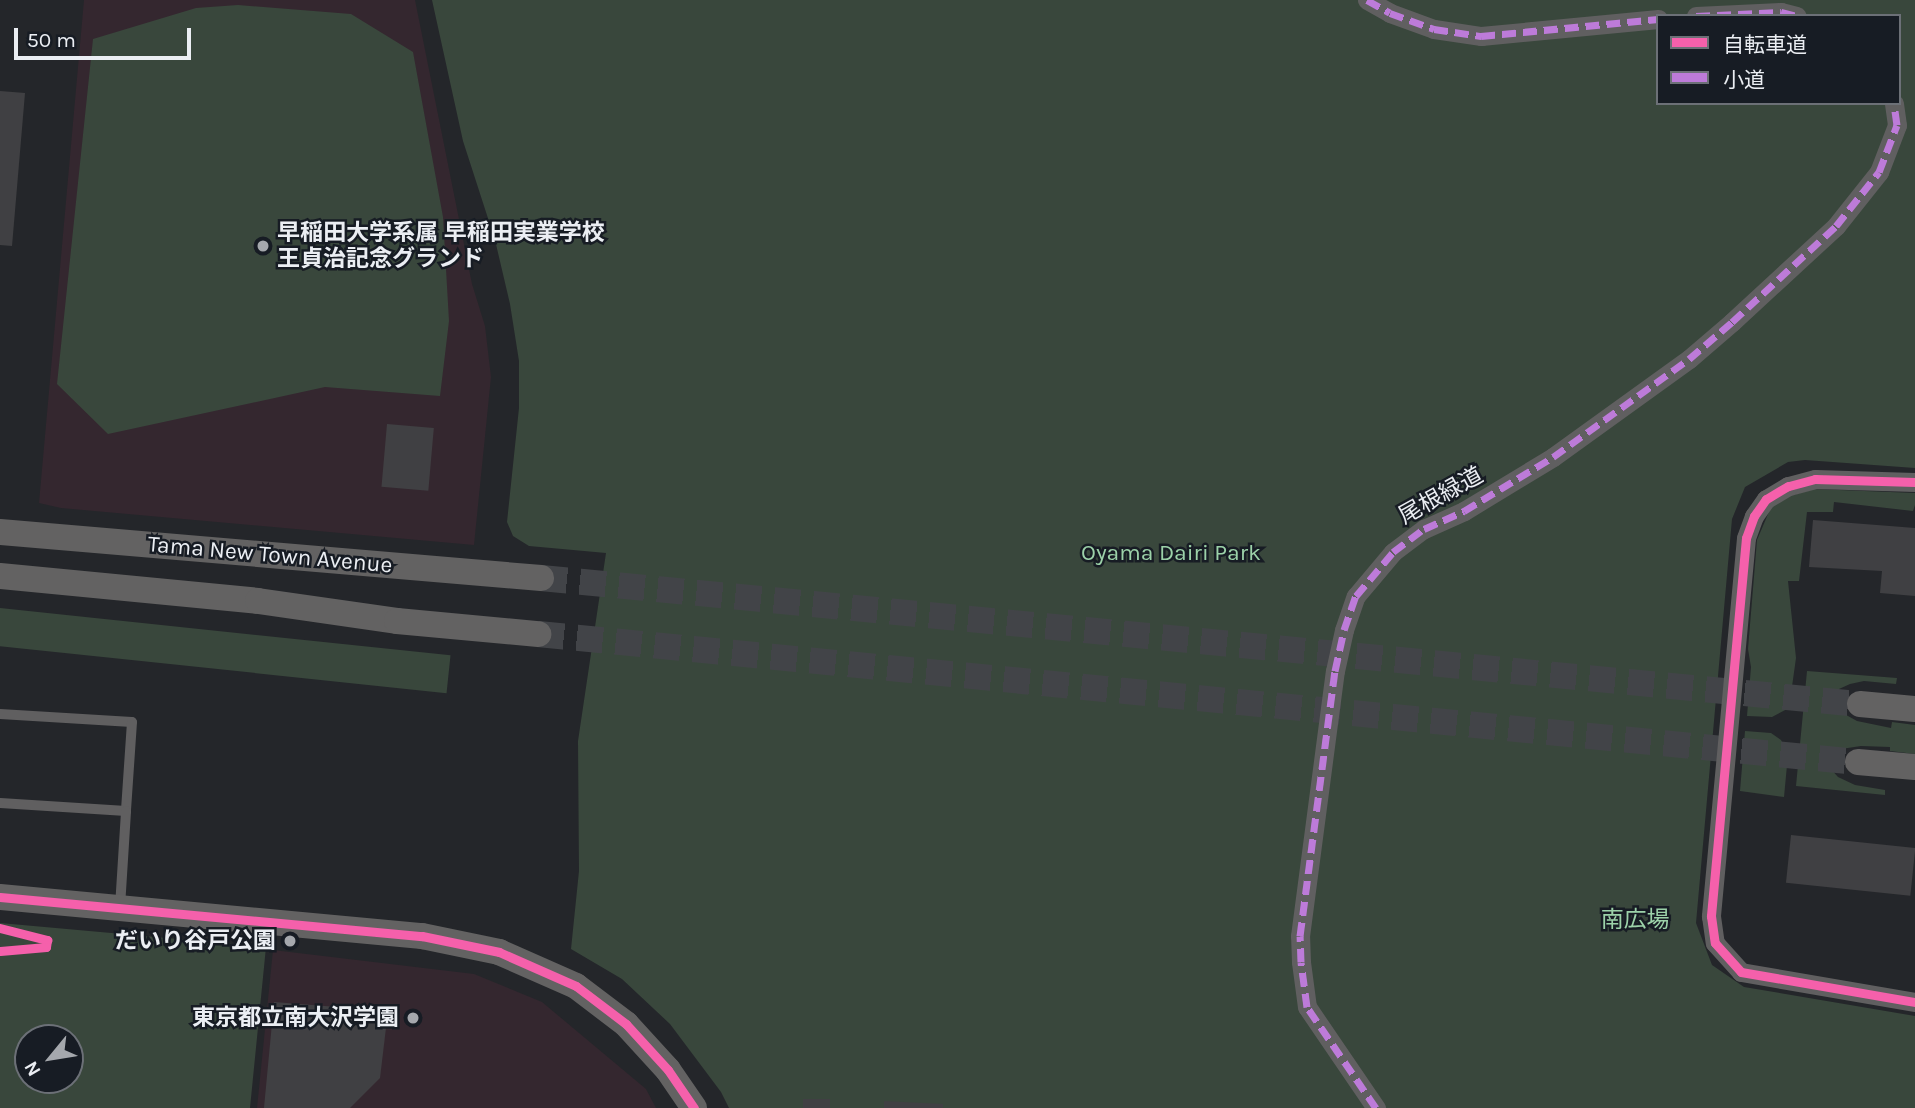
<!DOCTYPE html>
<html>
<head>
<meta charset="utf-8">
<style>
  body { margin:0 }
  #map { position:relative; width:1915px; height:1108px; overflow:hidden; background:#24262a; font-family:Karla,"Noto Sans JP",sans-serif }
  div>[style] { position:absolute }
  .education>* { inset:0; background:#34272f }
  .green>* { inset:0; background:#39473c; transform-origin:0 0 }
  .building>* { inset:0; background:#404043; transform-origin:0 0 }
  .secondary-tunnel>* { height:26px; margin-top:-13px; transform-origin:0; background:repeating-linear-gradient(90deg,#424448 0 26px,transparent 0 39px) }
  .lane>* { height:10px; margin:-5px; padding:0 5px; transform-origin:5px; border-radius:5px; background:#605f60 }
  .street>* { height:19px; margin:-9.5px; padding:0 9.5px; transform-origin:9.5px; border-radius:9.5px; background:#605f60 }
  .secondary>* { height:26px; margin:-13px; padding:0 13px; transform-origin:13px; border-radius:13px; background:#636262 }
  .quiet>* { height:7px; margin-top:-3.5px; transform-origin:0; background:repeating-linear-gradient(90deg,#bd7bd9 0 14px,transparent 0 21px) }
  .cycleway>* { height:9px; margin:-4.5px; padding:0 4.5px; transform-origin:4.5px; border-radius:4.5px; background:#f560ab }
  .dots>* { width:19px; height:19px; translate:-50% -50%; box-sizing:border-box; border:4px solid #171c24; border-radius:50% }
  span { translate:-50% -50%; white-space:nowrap; text-align:center; line-height:1.15; -webkit-text-stroke:5px #171c24; paint-order:stroke }
  .poi-label { font-size:23px; color:#ebeef3; font-weight:700 }
  .left { translate:0 -50%; text-align:left }
  .right { translate:-100% -50%; text-align:right }
  .street-label { font-size:23px; color:#ebeef3 }
  .park-label { font-size:23px; color:#9cd2a9 }
  .legend { position:absolute; left:1656px; top:14px; width:245px; height:91px; box-sizing:border-box; background:#171c24; border:2px solid #6c7077; margin:0; padding:9px 12px; list-style:none; font-size:21px; color:#ebeef3 }
  .legend li { display:flex; align-items:center; gap:14px; height:35px }
  .legend b { width:35px; border:2px solid #6c7077 }
  .north { position:absolute; left:14px; top:1024px; width:70px; height:70px; box-sizing:border-box; background:#171c24; border:2px solid #6c7077; border-radius:50%; rotate:240deg; font-size:19px; font-weight:700; line-height:28px; text-align:center; color:#ebeef3 }
  .north::after { content:''; display:block; margin:auto; width:24px; height:32px; background:#a5a8ad; clip-path:polygon(50% 0,100% 100%,50% 72%,0 100%) }
  .scale { position:absolute; left:14px; top:28px; width:177px; height:32px; box-sizing:border-box; border:4px solid #ebeef3; border-top:0; padding-left:9px; font-size:21px; line-height:24px; white-space:nowrap; color:#ebeef3; -webkit-text-stroke:5px #171c24; paint-order:stroke }
</style>
</head>
<body>
<div id="map">
  <div class="education">
    <i style="clip-path:polygon(84px 0,415px 0,472px 284px,485px 326px,491px 377px,474px 545px,61px 508px,39px 503px)"></i>
    <i style="clip-path:polygon(273px 950px,474px 974px,542px 1002px,646px 1089px,656px 1108px,257px 1108px)"></i>
  </div>
  <div class="green">
    <i style="clip-path:polygon(evenodd,432px 0,1915px 0,1915px 468px,1805px 460px,1788px 462px,1745px 487px,1732px 519px,1696px 923px,1712px 965px,1744px 987px,1915px 1016px,1915px 1108px,729px 1108px,721px 1092px,670px 1024px,622px 979px,571px 949px,579px 871px,578px 741px,606px 553px,529px 546px,513px 536px,507px 522px,519px 408px,519px 361px,510px 304px,495px 240px,463px 141px,432px 0,1658px 16px,1899px 16px,1899px 103px,1658px 103px,1658px 16px)"></i>
    <i style="clip-path:polygon(238px 5px,351px 14px,413px 52px,443px 217px,449px 321px,440px 396px,325px 387px,108px 434px,57px 384px,93px 39px,196px 8px)"></i>
    <i style="clip-path:polygon(1814px 489px,1915px 493px,1915px 505px,1913px 511px,1834px 502px,1833px 512px,1807px 512px,1799px 581px,1788px 581px,1796px 658px,1789px 708px,1772px 717px,1747px 716px,1751px 667px,1748px 649px,1757px 540px,1771px 507px,1783px 498px)"></i>
    <i style="left:0;top:608px;width:453px;height:38px;rotate:6deg"></i>
    <i style="clip-path:polygon(1807px 671px,1897px 678px,1896px 684px,1864px 681px,1850px 684px,1839px 689px,1833px 699px,1839px 711px,1857px 721px,1891px 728px,1892px 722px,1915px 725px,1915px 754px,1890px 751px,1890px 747px,1861px 746px,1841px 749px,1829px 761px,1829px 767px,1838px 777px,1855px 785px,1885px 790px,1885px 795px,1796px 786px)"></i>
    <i style="clip-path:polygon(1745px 731px,1771px 733px,1781px 740px,1786px 750px,1787px 765px,1784px 797px,1740px 791px)"></i>
    <i style="clip-path:polygon(evenodd,0 923px,266px 947px,250px 1108px,0 1108px,0 923px,28px 1038px,70px 1038px,70px 1080px,28px 1080px,28px 1038px)"></i>
  </div>
  <div class="building">
    <i style="clip-path:polygon(0 91px,25px 93px,12px 246px,0 245px)"></i>
    <i style="left:387px;top:424px;width:47px;height:63px;rotate:5deg"></i>
    <i style="clip-path:polygon(1813px 520px,1915px 528px,1915px 596px,1880px 593px,1882px 571px,1809px 567px)"></i>
    <i style="left:1791px;top:835px;width:125px;height:48px;rotate:6deg"></i>
    <i style="clip-path:polygon(274px 1002px,388px 1011px,380px 1078px,350px 1108px,264px 1108px)"></i>
    <i style="left:803px;top:1099px;width:27px;height:9px"></i>
    <i style="clip-path:polygon(884px 1101px,943px 1104px,943px 1108px,884px 1108px)"></i>
  </div>
  <div class="secondary-tunnel">
    <i style="left:541px;top:578px;width:1325px;rotate:5.46deg"></i>
    <i style="left:538px;top:634px;width:1326px;rotate:5.54deg"></i>
  </div>
  <div class="lane">
    <i style="left:0;top:714px;width:132px;rotate:3.5deg"></i>
    <i style="left:132px;top:722px;width:89px;rotate:93.9deg"></i>
    <i style="left:126px;top:811px;width:126px;rotate:-176.4deg"></i>
    <i style="left:120px;top:907px;width:96px;rotate:-86.4deg"></i>
  </div>
  <div class="street">
    <i style="left:1367px;top:0;width:26px;rotate:29deg"></i>
    <i style="left:1390px;top:13px;width:47px;rotate:20deg"></i>
    <i style="left:1434px;top:29px;width:48px;rotate:8.5deg"></i>
    <i style="left:1481px;top:36px;width:178px;rotate:-5.5deg"></i>
    <i style="left:1696px;top:16px;width:85px;rotate:-2.7deg"></i>
    <i style="left:1781px;top:12px;width:16px;rotate:14deg"></i>
    <i style="left:1915px;top:482px;width:100px;rotate:-178.3deg"></i>
    <i style="left:1815px;top:479px;width:28px;rotate:165deg"></i>
    <i style="left:1788px;top:486px;width:26px;rotate:149deg"></i>
    <i style="left:1766px;top:499px;width:21px;rotate:125deg"></i>
    <i style="left:1754px;top:516px;width:23px;rotate:110deg"></i>
    <i style="left:1746px;top:538px;width:380px;rotate:95.3deg"></i>
    <i style="left:1711px;top:916px;width:27px;rotate:82deg"></i>
    <i style="left:1715px;top:943px;width:39px;rotate:48deg"></i>
    <i style="left:1741px;top:972px;width:177px;rotate:9.8deg"></i>
    <i style="left:1376px;top:1108px;width:122px;rotate:-124.3deg"></i>
    <i style="left:1307px;top:1007px;width:45px;rotate:-97.6deg"></i>
    <i style="left:1301px;top:962px;width:26px;rotate:-92deg"></i>
    <i style="left:1300px;top:936px;width:267px;rotate:-82.5deg"></i>
    <i style="left:1335px;top:671px;width:42px;rotate:-77.6deg"></i>
    <i style="left:1344px;top:630px;width:36px;rotate:-71deg"></i>
    <i style="left:1356px;top:596px;width:57px;rotate:-49.9deg"></i>
    <i style="left:1393px;top:552px;width:39px;rotate:-37deg"></i>
    <i style="left:1424px;top:529px;width:44px;rotate:-24.2deg"></i>
    <i style="left:1464px;top:511px;width:104px;rotate:-31.2deg"></i>
    <i style="left:1553px;top:457px;width:168px;rotate:-35.8deg"></i>
    <i style="left:1689px;top:359px;width:57px;rotate:-40.7deg"></i>
    <i style="left:1732px;top:322px;width:142px;rotate:-42.7deg"></i>
    <i style="left:1836px;top:226px;width:69px;rotate:-51.5deg"></i>
    <i style="left:1879px;top:172px;width:50px;rotate:-69deg"></i>
    <i style="left:1897px;top:125px;width:22px;rotate:-98deg"></i>
  </div>
  <div class="secondary">
    <i style="left:0;top:532px;width:543px;rotate:4.86deg"></i>
    <i style="left:0;top:576px;width:259px;rotate:5.5deg"></i>
    <i style="left:258px;top:601px;width:140px;rotate:8.2deg"></i>
    <i style="left:397px;top:621px;width:142px;rotate:5.3deg"></i>
    <i style="left:1860px;top:704px;width:55px;rotate:5.2deg"></i>
    <i style="left:1858px;top:762px;width:57px;rotate:5deg"></i>
    <i style="left:0;top:897px;width:424px;rotate:5.3deg"></i>
    <i style="left:422px;top:936px;width:79px;rotate:11.7deg"></i>
    <i style="left:499px;top:952px;width:84px;rotate:23.8deg"></i>
    <i style="left:576px;top:986px;width:63px;rotate:37.2deg"></i>
    <i style="left:626px;top:1024px;width:62px;rotate:47.6deg"></i>
    <i style="left:668px;top:1070px;width:46px;rotate:55.6deg"></i>
  </div>
  <div class="quiet">
    <i style="left:1367px;top:0;width:26px;rotate:29deg"></i>
    <i style="left:1390px;top:13px;width:47px;rotate:20deg"></i>
    <i style="left:1434px;top:29px;width:48px;rotate:8.5deg"></i>
    <i style="left:1481px;top:36px;width:178px;rotate:-5.5deg"></i>
    <i style="left:1696px;top:16px;width:85px;rotate:-2.7deg"></i>
    <i style="left:1781px;top:12px;width:16px;rotate:14deg"></i>
    <i style="left:1376px;top:1108px;width:122px;rotate:-124.3deg"></i>
    <i style="left:1307px;top:1007px;width:45px;rotate:-97.6deg"></i>
    <i style="left:1301px;top:962px;width:26px;rotate:-92deg"></i>
    <i style="left:1300px;top:936px;width:267px;rotate:-82.5deg"></i>
    <i style="left:1335px;top:671px;width:42px;rotate:-77.6deg"></i>
    <i style="left:1344px;top:630px;width:36px;rotate:-71deg"></i>
    <i style="left:1356px;top:596px;width:57px;rotate:-49.9deg"></i>
    <i style="left:1393px;top:552px;width:39px;rotate:-37deg"></i>
    <i style="left:1424px;top:529px;width:44px;rotate:-24.2deg"></i>
    <i style="left:1464px;top:511px;width:104px;rotate:-31.2deg"></i>
    <i style="left:1553px;top:457px;width:168px;rotate:-35.8deg"></i>
    <i style="left:1689px;top:359px;width:57px;rotate:-40.7deg"></i>
    <i style="left:1732px;top:322px;width:142px;rotate:-42.7deg"></i>
    <i style="left:1836px;top:226px;width:69px;rotate:-51.5deg"></i>
    <i style="left:1879px;top:172px;width:50px;rotate:-69deg"></i>
    <i style="left:1897px;top:125px;width:22px;rotate:-98deg"></i>
  </div>
  <div class="cycleway">
    <i style="left:1915px;top:482px;width:100px;rotate:-178.3deg"></i>
    <i style="left:1815px;top:479px;width:28px;rotate:165deg"></i>
    <i style="left:1788px;top:486px;width:26px;rotate:149deg"></i>
    <i style="left:1766px;top:499px;width:21px;rotate:125deg"></i>
    <i style="left:1754px;top:516px;width:23px;rotate:110deg"></i>
    <i style="left:1746px;top:538px;width:380px;rotate:95.3deg"></i>
    <i style="left:1711px;top:916px;width:27px;rotate:82deg"></i>
    <i style="left:1715px;top:943px;width:39px;rotate:48deg"></i>
    <i style="left:1741px;top:972px;width:177px;rotate:9.8deg"></i>
    <i style="left:0;top:897px;width:424px;rotate:5.3deg"></i>
    <i style="left:422px;top:936px;width:79px;rotate:11.7deg"></i>
    <i style="left:499px;top:952px;width:84px;rotate:23.8deg"></i>
    <i style="left:576px;top:986px;width:63px;rotate:37.2deg"></i>
    <i style="left:626px;top:1024px;width:62px;rotate:47.6deg"></i>
    <i style="left:668px;top:1070px;width:46px;rotate:55.6deg"></i>
    <i style="left:0;top:928px;width:49px;rotate:14.3deg"></i>
    <i style="left:47px;top:940px;width:7px;rotate:98deg"></i>
    <i style="left:46px;top:947px;width:46px;rotate:175deg"></i>
  </div>
  <div class="dots">
    <i style="left:263px;top:246px;background:#a5a8ad"></i>
    <i style="left:290px;top:941px;background:#a5a8ad"></i>
    <i style="left:413px;top:1018px;background:#a5a8ad"></i>
  </div>
  <div class="poi-label">
    <span class="left" style="left:277px;top:246px">早稲田大学系属 早稲田実業学校<br>王貞治記念グランド</span>
    <span class="right" style="left:276px;top:941px">だいり谷戸公園</span>
    <span class="right" style="left:399px;top:1018px">東京都立南大沢学園</span>
  </div>
  <div class="street-label">
    <span style="left:1441px;top:496px;rotate:-29deg">尾根緑道</span>
    <span style="left:270px;top:555px;rotate:5deg">Tama New Town Avenue</span>
  </div>
  <div class="park-label">
    <span style="left:1171px;top:553px">Oyama Dairi Park</span>
    <span style="left:1635px;top:920px">南広場</span>
  </div>
  <ul class="legend">
  <li><b style="height:9px;background:#f560ab"></b>自転車道</li>
  <li><b style="height:9px;background:#bd7bd9"></b>小道</li>
  </ul>
  <div class="north">N</div>
  <div class="scale">50 m</div>
</div>
</body>
</html>
